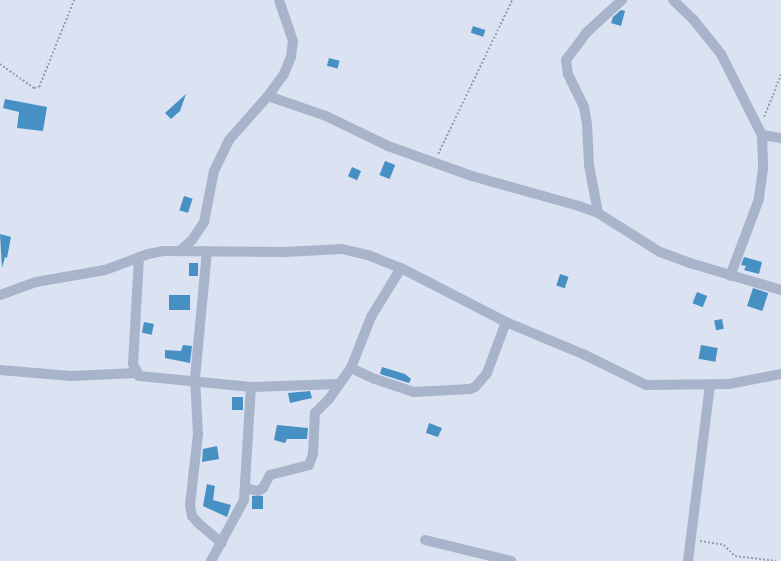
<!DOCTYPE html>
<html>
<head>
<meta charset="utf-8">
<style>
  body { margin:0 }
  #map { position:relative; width:781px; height:561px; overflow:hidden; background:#dbe2f1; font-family:Figtree,sans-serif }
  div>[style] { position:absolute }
  .building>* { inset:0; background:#4790c4; transform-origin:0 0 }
  .path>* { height:1.5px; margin-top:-0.75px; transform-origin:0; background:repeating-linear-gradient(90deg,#92a0b5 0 2px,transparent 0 4px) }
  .minor>* { height:10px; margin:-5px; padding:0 5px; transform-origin:5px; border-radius:5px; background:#a8b4c9 }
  span { translate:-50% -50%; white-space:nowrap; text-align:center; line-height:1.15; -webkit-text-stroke:3px #e8edf9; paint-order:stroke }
</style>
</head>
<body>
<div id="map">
  <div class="building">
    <i style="clip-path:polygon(621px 10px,625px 11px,621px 26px,611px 23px,613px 17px)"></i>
    <i style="left:473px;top:26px;width:13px;height:7px;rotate:18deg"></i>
    <i style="left:329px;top:58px;width:11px;height:8px;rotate:15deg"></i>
    <i style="clip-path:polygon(186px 94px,180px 111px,171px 119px,165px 113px)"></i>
    <i style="clip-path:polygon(5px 99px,47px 107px,43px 131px,17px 128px,19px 112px,3px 108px)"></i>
    <i style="left:385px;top:161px;width:11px;height:15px;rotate:22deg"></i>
    <i style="left:352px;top:167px;width:10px;height:10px;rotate:24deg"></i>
    <i style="left:184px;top:196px;width:9px;height:15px;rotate:18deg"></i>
    <i style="clip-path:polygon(0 234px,11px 237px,7px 258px,5px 257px,2px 268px)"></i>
    <i style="clip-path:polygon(744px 257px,762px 262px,759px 274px,744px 270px,746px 266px,741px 265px)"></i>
    <i style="left:189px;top:263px;width:9px;height:13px"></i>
    <i style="left:560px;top:274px;width:9px;height:12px;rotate:18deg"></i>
    <i style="left:753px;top:288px;width:16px;height:19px;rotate:18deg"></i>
    <i style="left:697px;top:292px;width:11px;height:12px;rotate:22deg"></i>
    <i style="left:169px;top:295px;width:21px;height:15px"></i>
    <i style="left:722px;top:319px;width:10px;height:8px;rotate:79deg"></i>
    <i style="left:144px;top:322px;width:10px;height:11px;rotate:11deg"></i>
    <i style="clip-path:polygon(183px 345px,192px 346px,190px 363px,165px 358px,165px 350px,181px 351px)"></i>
    <i style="left:701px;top:345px;width:17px;height:14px;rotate:10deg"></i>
    <i style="clip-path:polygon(382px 367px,405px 374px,411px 379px,409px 383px,380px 374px)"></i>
    <i style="clip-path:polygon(310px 391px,312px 398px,290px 403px,288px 393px)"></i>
    <i style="left:243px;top:397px;width:13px;height:11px;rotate:90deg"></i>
    <i style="clip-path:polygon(429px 423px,442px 428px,438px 437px,426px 433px)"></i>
    <i style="clip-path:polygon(277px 425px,308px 428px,307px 439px,287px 439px,285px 443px,274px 440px)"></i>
    <i style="clip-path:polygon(217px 446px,219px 459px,202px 462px,203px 449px)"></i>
    <i style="clip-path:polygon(207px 484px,215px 486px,213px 500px,231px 505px,227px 517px,203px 506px)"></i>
    <i style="left:252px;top:496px;width:11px;height:13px"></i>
  </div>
  <div class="path">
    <i style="left:0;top:64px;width:42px;rotate:35.2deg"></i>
    <i style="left:34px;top:88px;width:5px;rotate:-11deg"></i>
    <i style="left:39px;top:87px;width:94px;rotate:-68.1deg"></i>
    <i style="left:764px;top:117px;width:46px;rotate:-68.4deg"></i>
    <i style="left:438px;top:154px;width:171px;rotate:-64.3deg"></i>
    <i style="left:700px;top:541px;width:24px;rotate:9deg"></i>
    <i style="left:724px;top:545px;width:16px;rotate:45deg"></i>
    <i style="left:735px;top:556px;width:41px;rotate:7deg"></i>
  </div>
  <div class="minor">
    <i style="left:673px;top:0;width:28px;rotate:44deg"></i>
    <i style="left:693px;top:19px;width:45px;rotate:51.3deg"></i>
    <i style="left:721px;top:54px;width:91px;rotate:63.2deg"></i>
    <i style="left:762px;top:135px;width:34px;rotate:88deg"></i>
    <i style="left:763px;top:169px;width:30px;rotate:98deg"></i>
    <i style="left:759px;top:199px;width:82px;rotate:110.6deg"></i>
    <i style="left:268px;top:96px;width:61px;rotate:19deg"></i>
    <i style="left:326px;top:116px;width:69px;rotate:25.8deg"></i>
    <i style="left:388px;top:146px;width:89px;rotate:19.7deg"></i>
    <i style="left:472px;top:176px;width:111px;rotate:15.7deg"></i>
    <i style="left:579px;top:206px;width:20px;rotate:20deg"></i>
    <i style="left:598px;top:213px;width:73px;rotate:32.2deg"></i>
    <i style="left:660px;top:252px;width:32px;rotate:20deg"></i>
    <i style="left:690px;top:263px;width:95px;rotate:16.5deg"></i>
    <i style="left:762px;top:135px;width:19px;rotate:9deg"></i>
    <i style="left:598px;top:213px;width:49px;rotate:-100.6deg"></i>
    <i style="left:589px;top:165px;width:41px;rotate:-92.8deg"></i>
    <i style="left:587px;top:124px;width:17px;rotate:-100deg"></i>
    <i style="left:584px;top:107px;width:37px;rotate:-116deg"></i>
    <i style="left:568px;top:74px;width:14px;rotate:-98deg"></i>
    <i style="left:566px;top:60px;width:34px;rotate:-53deg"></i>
    <i style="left:586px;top:33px;width:49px;rotate:-42.5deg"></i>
    <i style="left:181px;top:250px;width:15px;rotate:-42deg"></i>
    <i style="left:192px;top:240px;width:22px;rotate:-56deg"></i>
    <i style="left:204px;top:222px;width:52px;rotate:-78.9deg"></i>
    <i style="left:214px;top:171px;width:34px;rotate:-64deg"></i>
    <i style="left:229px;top:140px;width:59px;rotate:-48.4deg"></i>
    <i style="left:268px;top:96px;width:27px;rotate:-54deg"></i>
    <i style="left:284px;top:74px;width:18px;rotate:-68deg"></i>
    <i style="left:291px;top:57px;width:16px;rotate:-83deg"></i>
    <i style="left:293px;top:41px;width:43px;rotate:-108.9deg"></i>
    <i style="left:207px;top:251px;width:129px;rotate:95.4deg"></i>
    <i style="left:195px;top:379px;width:55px;rotate:86.9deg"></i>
    <i style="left:198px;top:434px;width:71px;rotate:96.4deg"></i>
    <i style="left:190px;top:505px;width:11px;rotate:80deg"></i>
    <i style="left:192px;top:516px;width:9px;rotate:49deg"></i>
    <i style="left:198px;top:523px;width:31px;rotate:40deg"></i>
    <i style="left:139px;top:257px;width:107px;rotate:93.2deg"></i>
    <i style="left:133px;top:364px;width:13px;rotate:63deg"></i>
    <i style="left:139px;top:376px;width:113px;rotate:5.6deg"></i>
    <i style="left:251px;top:387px;width:87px;rotate:-2deg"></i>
    <i style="left:0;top:295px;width:38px;rotate:-20deg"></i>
    <i style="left:36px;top:282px;width:70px;rotate:-9.9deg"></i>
    <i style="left:105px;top:270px;width:46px;rotate:-20.4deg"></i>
    <i style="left:148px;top:254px;width:15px;rotate:-11deg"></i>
    <i style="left:163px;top:251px;width:122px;rotate:0.5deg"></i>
    <i style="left:285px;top:252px;width:57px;rotate:-3deg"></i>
    <i style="left:342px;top:249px;width:27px;rotate:13deg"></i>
    <i style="left:368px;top:255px;width:35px;rotate:22deg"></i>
    <i style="left:401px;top:268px;width:118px;rotate:27.2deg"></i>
    <i style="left:506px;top:322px;width:86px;rotate:22.7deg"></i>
    <i style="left:585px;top:355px;width:68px;rotate:26.2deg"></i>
    <i style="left:646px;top:385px;width:83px;rotate:-0.7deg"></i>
    <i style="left:729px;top:384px;width:53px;rotate:-10.9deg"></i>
    <i style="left:351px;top:368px;width:26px;rotate:25deg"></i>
    <i style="left:375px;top:379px;width:41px;rotate:18.4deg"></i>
    <i style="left:414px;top:392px;width:56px;rotate:-3.1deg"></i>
    <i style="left:470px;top:389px;width:5px;rotate:-22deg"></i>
    <i style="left:475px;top:387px;width:18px;rotate:-49deg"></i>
    <i style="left:487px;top:373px;width:54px;rotate:-69.6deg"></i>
    <i style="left:0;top:370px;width:71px;rotate:4.8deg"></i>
    <i style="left:71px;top:376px;width:65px;rotate:-2.6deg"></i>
    <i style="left:245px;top:488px;width:13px;rotate:13deg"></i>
    <i style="left:258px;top:491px;width:6px;rotate:-31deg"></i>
    <i style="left:263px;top:488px;width:15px;rotate:-62deg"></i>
    <i style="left:270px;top:475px;width:40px;rotate:-14.4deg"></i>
    <i style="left:309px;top:465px;width:12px;rotate:-70deg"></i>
    <i style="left:313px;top:454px;width:41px;rotate:-87.2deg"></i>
    <i style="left:315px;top:413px;width:20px;rotate:-45deg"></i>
    <i style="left:329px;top:399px;width:38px;rotate:-55deg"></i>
    <i style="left:351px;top:368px;width:55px;rotate:-68.6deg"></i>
    <i style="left:371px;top:317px;width:57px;rotate:-58.5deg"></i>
    <i style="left:425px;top:540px;width:89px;rotate:13.7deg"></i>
    <i style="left:211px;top:561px;width:69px;rotate:-61.6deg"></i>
    <i style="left:244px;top:500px;width:113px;rotate:-86.5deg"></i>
    <i style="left:688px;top:561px;width:177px;rotate:-82.9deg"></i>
  </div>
</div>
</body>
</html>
